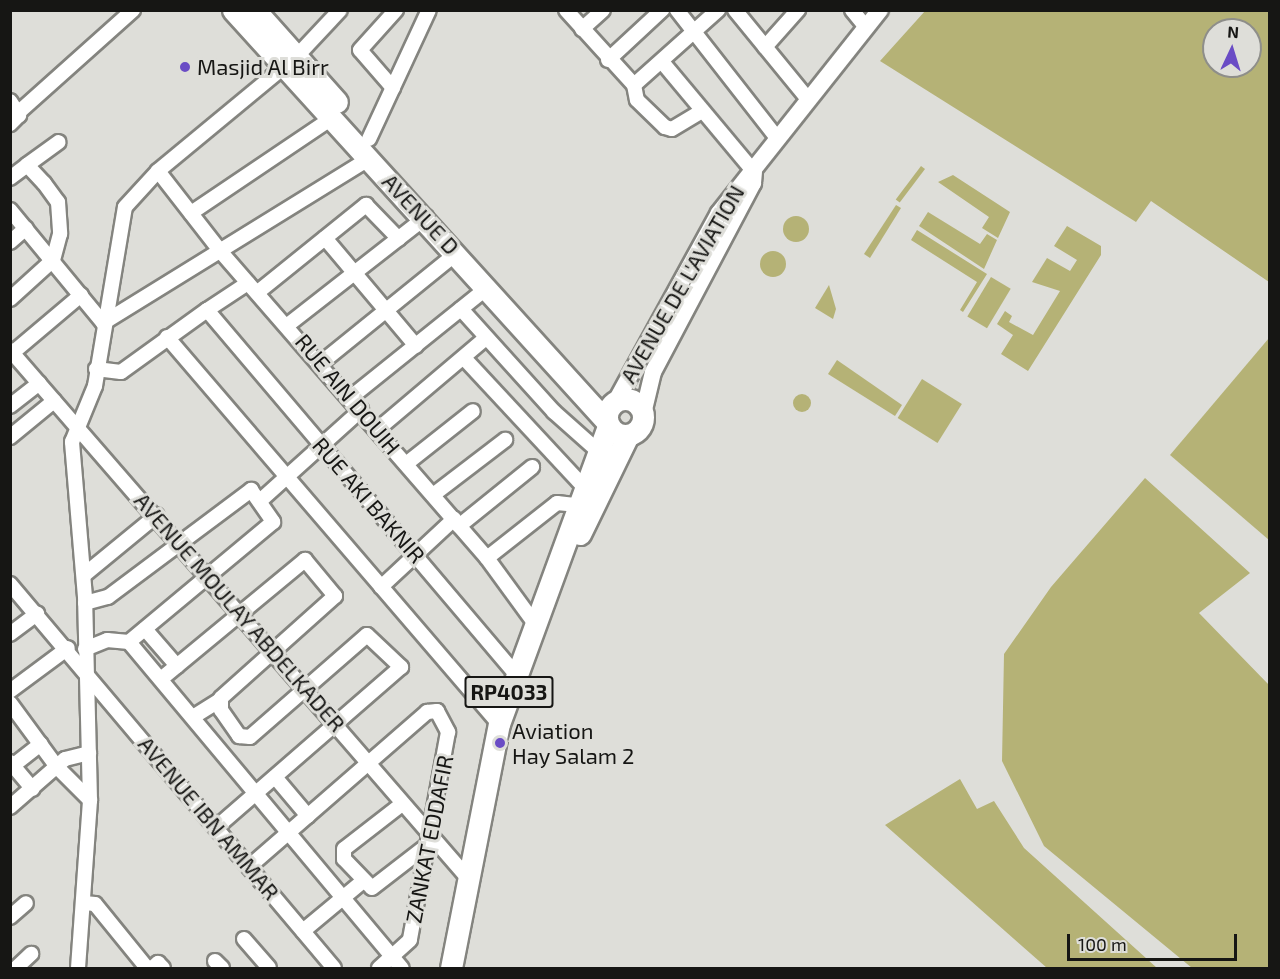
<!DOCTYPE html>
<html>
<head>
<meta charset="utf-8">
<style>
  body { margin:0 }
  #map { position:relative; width:1280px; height:979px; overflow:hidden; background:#deded9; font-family:"Exo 2",sans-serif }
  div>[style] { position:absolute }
  .green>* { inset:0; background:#b5b276; transform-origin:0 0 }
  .round { border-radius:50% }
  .roads { filter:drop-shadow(2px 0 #84847f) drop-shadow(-2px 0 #84847f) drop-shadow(0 2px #84847f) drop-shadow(0 -2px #84847f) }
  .minor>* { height:14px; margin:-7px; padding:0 7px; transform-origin:7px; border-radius:7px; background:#fff }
  .tertiary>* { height:16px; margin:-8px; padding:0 8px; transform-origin:8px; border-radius:8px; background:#fff }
  .primary>* { height:21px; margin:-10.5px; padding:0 10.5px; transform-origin:10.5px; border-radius:10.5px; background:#fff }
  .primary>.ring { margin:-10.5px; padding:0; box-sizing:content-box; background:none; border:21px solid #fff; border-radius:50% }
  .dots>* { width:16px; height:16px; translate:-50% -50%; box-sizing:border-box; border:3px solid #deded9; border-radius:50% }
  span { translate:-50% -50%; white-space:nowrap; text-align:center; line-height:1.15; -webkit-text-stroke:6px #deded9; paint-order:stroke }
  .shield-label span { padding:2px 4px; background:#deded9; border:2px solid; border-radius:4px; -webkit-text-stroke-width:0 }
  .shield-label { font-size:21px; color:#161614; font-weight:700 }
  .poi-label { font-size:22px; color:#161614 }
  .left { translate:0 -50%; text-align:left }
  .street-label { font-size:22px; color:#161614 }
  .frame { position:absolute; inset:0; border:12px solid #161614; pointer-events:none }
  .north { position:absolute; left:1202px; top:18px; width:60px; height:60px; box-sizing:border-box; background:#deded9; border:2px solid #8e8e8a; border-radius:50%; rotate:4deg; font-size:16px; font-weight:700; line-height:24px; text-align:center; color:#161614 }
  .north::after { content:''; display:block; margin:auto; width:21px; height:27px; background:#6a4cc5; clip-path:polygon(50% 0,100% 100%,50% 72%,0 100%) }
  .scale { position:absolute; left:1067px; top:934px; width:170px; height:27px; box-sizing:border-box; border:3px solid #161614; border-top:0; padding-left:8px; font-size:18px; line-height:21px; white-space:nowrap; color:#161614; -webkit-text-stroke:4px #deded9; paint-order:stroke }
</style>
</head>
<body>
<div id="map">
  <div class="green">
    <i style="clip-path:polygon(evenodd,925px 11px,1269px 11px,1269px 282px,1151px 201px,1136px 222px,880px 61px,925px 11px,1214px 30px,1250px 30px,1250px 66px,1214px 66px,1214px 30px)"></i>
    <i style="left:921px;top:166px;width:5px;height:42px;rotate:37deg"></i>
    <i style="clip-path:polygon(953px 175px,1010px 212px,998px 238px,982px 228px,989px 217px,938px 182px)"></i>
    <i style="clip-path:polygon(896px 205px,901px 208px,870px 258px,864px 254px)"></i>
    <i style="clip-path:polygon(928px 212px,980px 244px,987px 234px,997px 240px,984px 269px,919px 226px)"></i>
    <i class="round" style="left:783px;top:216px;width:26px;height:26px"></i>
    <i style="clip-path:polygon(1067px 226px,1101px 246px,1101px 255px,1028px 371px,1001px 354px,1013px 335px,997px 324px,1005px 311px,1012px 316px,1009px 322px,1033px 335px,1060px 291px,1032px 282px,1047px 258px,1070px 271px,1077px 260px,1054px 246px)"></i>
    <i style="clip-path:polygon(917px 230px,987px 274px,963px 312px,960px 310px,977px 282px,911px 240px)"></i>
    <i class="round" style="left:760px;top:251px;width:26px;height:26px"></i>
    <i style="left:991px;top:277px;width:23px;height:46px;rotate:31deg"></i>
    <i style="clip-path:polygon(829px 285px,836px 309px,833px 319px,815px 308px)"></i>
    <i style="clip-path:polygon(1269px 338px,1269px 540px,1170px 455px)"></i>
    <i style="clip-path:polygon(837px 360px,902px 405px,895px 416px,828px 374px)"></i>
    <i style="left:922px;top:379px;width:47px;height:46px;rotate:32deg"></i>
    <i class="round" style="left:793px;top:394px;width:18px;height:18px"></i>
    <i style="clip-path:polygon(1145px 478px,1250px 573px,1199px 613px,1269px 685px,1269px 968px,1192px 968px,1044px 846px,1002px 761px,1004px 654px,1051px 587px)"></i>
    <i style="clip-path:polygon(960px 779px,977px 809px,994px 801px,1024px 848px,1157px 968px,1047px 968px,885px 825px)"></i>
  </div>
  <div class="roads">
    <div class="minor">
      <i style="left:566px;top:10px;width:101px;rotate:47.8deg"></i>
      <i style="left:677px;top:10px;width:162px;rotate:52deg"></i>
      <i style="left:735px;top:10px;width:114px;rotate:50.7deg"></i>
      <i style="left:852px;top:10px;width:22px;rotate:51deg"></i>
      <i style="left:582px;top:29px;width:28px;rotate:-42deg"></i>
      <i style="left:765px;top:47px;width:50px;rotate:-48.3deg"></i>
      <i style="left:608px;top:60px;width:74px;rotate:-42.8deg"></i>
      <i style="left:663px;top:63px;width:142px;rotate:50.1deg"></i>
      <i style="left:634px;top:85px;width:113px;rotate:-41.8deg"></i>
      <i style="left:634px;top:85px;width:15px;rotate:79deg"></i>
      <i style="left:637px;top:100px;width:39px;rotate:44deg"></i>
      <i style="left:665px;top:127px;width:7px;rotate:16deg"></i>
      <i style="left:672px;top:129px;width:35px;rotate:-31deg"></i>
      <i style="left:393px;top:88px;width:50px;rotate:-131deg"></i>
      <i style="left:360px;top:50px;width:54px;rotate:-48deg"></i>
      <i style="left:10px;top:101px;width:17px;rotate:57deg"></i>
      <i style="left:19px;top:115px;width:13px;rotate:135deg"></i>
      <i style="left:19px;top:112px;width:153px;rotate:-41.8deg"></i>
      <i style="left:369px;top:139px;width:142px;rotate:-65.1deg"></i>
      <i style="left:27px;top:165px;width:39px;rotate:-36deg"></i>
      <i style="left:158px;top:171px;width:103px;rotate:52.1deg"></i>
      <i style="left:221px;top:252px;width:405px;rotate:49deg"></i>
      <i style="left:487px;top:558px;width:78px;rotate:53.9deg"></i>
      <i style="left:10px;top:178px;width:21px;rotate:-37deg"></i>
      <i style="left:27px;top:165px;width:25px;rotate:47deg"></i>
      <i style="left:44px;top:183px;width:24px;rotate:54deg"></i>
      <i style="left:58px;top:202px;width:32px;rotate:86deg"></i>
      <i style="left:60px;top:234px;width:27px;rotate:105deg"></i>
      <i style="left:53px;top:260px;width:58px;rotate:137.8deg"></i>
      <i style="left:10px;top:210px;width:146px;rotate:50.5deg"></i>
      <i style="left:103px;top:323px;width:312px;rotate:-31.7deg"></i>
      <i style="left:191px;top:213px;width:170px;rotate:-34deg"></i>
      <i style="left:325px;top:238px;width:141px;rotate:49.9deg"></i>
      <i style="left:10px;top:242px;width:21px;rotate:-41deg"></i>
      <i style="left:258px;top:292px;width:139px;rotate:-38.9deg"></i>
      <i style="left:366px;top:205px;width:47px;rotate:45.9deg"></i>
      <i style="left:461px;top:309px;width:139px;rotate:47.9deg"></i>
      <i style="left:554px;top:412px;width:59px;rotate:41.6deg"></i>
      <i style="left:207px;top:310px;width:49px;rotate:-33.4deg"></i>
      <i style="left:289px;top:324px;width:174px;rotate:-38deg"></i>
      <i style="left:167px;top:337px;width:510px;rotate:49.37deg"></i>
      <i style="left:10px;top:350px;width:698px;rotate:49.07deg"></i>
      <i style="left:10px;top:355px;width:93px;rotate:-40.2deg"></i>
      <i style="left:464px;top:358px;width:175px;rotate:47.1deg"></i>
      <i style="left:321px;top:363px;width:175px;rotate:-39deg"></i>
      <i style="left:96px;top:369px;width:25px;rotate:7deg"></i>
      <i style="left:121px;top:372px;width:106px;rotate:-35.8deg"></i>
      <i style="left:207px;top:310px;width:476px;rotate:49.7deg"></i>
      <i style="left:350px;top:398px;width:177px;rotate:-38.8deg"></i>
      <i style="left:10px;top:406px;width:37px;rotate:-38deg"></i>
      <i style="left:377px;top:430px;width:143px;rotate:-40.2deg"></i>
      <i style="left:10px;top:437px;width:57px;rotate:-39.3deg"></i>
      <i style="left:406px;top:464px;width:85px;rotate:-38.3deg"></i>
      <i style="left:433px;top:495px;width:91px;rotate:-37.4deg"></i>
      <i style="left:261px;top:500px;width:135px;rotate:-42deg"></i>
      <i style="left:459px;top:526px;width:94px;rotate:-38.9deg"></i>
      <i style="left:487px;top:558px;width:89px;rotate:-38.2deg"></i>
      <i style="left:557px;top:503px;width:18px;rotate:6deg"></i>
      <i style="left:84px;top:575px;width:94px;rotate:-39.4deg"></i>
      <i style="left:10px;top:584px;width:502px;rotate:49.84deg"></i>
      <i style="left:381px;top:587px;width:100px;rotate:-43deg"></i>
      <i style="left:85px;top:603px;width:24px;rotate:-15deg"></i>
      <i style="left:108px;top:597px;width:179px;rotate:-36.8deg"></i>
      <i style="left:251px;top:490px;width:39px;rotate:55deg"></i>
      <i style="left:273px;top:522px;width:187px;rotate:140.2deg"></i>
      <i style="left:145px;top:629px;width:49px;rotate:49.1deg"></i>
      <i style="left:10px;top:634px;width:34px;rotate:-37deg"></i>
      <i style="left:85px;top:649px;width:24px;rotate:-22deg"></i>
      <i style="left:107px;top:640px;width:22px;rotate:5deg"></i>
      <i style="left:129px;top:642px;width:425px;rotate:50.1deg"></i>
      <i style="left:161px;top:679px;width:187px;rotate:-39.6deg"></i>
      <i style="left:305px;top:560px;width:47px;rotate:50.2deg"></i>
      <i style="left:335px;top:596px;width:153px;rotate:138.2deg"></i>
      <i style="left:221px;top:698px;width:12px;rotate:90deg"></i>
      <i style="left:221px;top:710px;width:32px;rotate:55deg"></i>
      <i style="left:239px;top:736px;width:11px;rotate:5deg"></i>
      <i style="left:250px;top:737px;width:155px;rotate:-41.1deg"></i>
      <i style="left:367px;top:635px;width:47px;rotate:43.3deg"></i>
      <i style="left:401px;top:667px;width:244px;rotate:139deg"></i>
      <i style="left:10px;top:691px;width:72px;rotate:-36.6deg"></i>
      <i style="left:10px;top:703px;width:79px;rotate:53.7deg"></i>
      <i style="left:57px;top:767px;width:47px;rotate:45deg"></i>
      <i style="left:193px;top:717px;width:32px;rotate:-32deg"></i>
      <i style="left:10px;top:762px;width:35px;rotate:50deg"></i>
      <i style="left:10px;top:768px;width:39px;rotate:-38deg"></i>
      <i style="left:275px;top:777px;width:51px;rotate:49.8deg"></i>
      <i style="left:402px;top:804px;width:73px;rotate:142.2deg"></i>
      <i style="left:344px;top:849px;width:10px;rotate:90deg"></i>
      <i style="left:344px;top:859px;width:40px;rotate:46deg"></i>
      <i style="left:372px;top:888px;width:72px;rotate:-37.7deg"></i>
      <i style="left:10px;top:807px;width:73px;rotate:-41.1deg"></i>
      <i style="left:65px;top:759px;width:25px;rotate:-14deg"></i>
      <i style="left:250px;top:866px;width:235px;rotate:-41deg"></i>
      <i style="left:427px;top:712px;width:10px;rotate:-6deg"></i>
      <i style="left:437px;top:711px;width:24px;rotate:62deg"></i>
      <i style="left:448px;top:732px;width:211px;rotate:100.4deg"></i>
      <i style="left:410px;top:940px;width:42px;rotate:137.9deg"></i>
      <i style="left:84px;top:903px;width:11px;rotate:5deg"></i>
      <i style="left:95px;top:904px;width:82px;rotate:50.9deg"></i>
      <i style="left:10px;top:917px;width:21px;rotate:-41deg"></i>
      <i style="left:303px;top:931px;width:78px;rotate:-39.8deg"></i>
      <i style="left:244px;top:939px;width:38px;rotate:49deg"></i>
      <i style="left:215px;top:961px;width:10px;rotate:45deg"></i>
      <i style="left:16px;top:968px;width:21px;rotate:-43deg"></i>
      <i style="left:78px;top:968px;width:168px;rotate:-85.9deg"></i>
      <i style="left:90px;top:800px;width:203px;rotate:-91.4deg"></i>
      <i style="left:85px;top:597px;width:156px;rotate:-94.8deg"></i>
      <i style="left:72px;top:442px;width:61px;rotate:-67.7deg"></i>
      <i style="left:95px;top:386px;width:181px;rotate:-80.5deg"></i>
      <i style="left:125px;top:207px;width:49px;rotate:-47.5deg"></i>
      <i style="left:158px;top:171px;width:179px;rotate:-39.6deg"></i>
      <i style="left:296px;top:57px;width:64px;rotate:-46.9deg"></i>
      <i style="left:152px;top:968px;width:8px;rotate:-40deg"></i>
      <i style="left:158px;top:963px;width:7px;rotate:45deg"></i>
    </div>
    <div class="tertiary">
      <i style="left:616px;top:401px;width:214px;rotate:-61.3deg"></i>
      <i style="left:719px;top:213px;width:259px;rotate:-51.6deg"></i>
      <i style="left:643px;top:414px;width:43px;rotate:-76.6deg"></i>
      <i style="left:653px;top:372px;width:214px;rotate:-62.1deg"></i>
      <i style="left:753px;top:183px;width:11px;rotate:-85deg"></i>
    </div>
    <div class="primary">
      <i style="left:233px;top:10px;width:555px;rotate:47.77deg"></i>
      <i style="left:255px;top:10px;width:123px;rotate:48.3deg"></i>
      <i class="ring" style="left:607px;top:399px;width:15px;height:15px"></i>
      <i style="left:580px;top:534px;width:110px;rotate:-64.1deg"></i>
      <i style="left:451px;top:968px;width:249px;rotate:-78.9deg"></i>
      <i style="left:499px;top:724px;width:317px;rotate:-69.9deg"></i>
    </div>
  </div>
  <div class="dots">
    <i style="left:185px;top:67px;background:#6a4cc5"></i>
    <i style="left:500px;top:743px;background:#6a4cc5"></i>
  </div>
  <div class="shield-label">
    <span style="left:509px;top:692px">RP4033</span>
  </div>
  <div class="poi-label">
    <span class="left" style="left:197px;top:67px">Masjid Al Birr</span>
    <span class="left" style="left:512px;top:743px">Aviation<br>Hay Salam 2</span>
  </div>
  <div class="street-label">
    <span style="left:421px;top:214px;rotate:47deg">AVENUE D</span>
    <span style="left:682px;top:284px;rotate:-60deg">AVENUE DE L'AVIATION</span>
    <span style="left:348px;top:394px;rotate:50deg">RUE AIN DOUIH</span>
    <span style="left:369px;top:500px;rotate:49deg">RUE AKI BAKNIR</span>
    <span style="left:240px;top:612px;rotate:49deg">AVENUE MOULAY ABDELKADER</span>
    <span style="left:209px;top:818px;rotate:50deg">AVENUE IBN AMMAR</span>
    <span style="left:429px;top:839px;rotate:-79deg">ZANKAT EDDAFIR</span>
  </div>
  <div class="frame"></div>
  <div class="north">N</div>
  <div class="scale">100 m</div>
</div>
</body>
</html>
